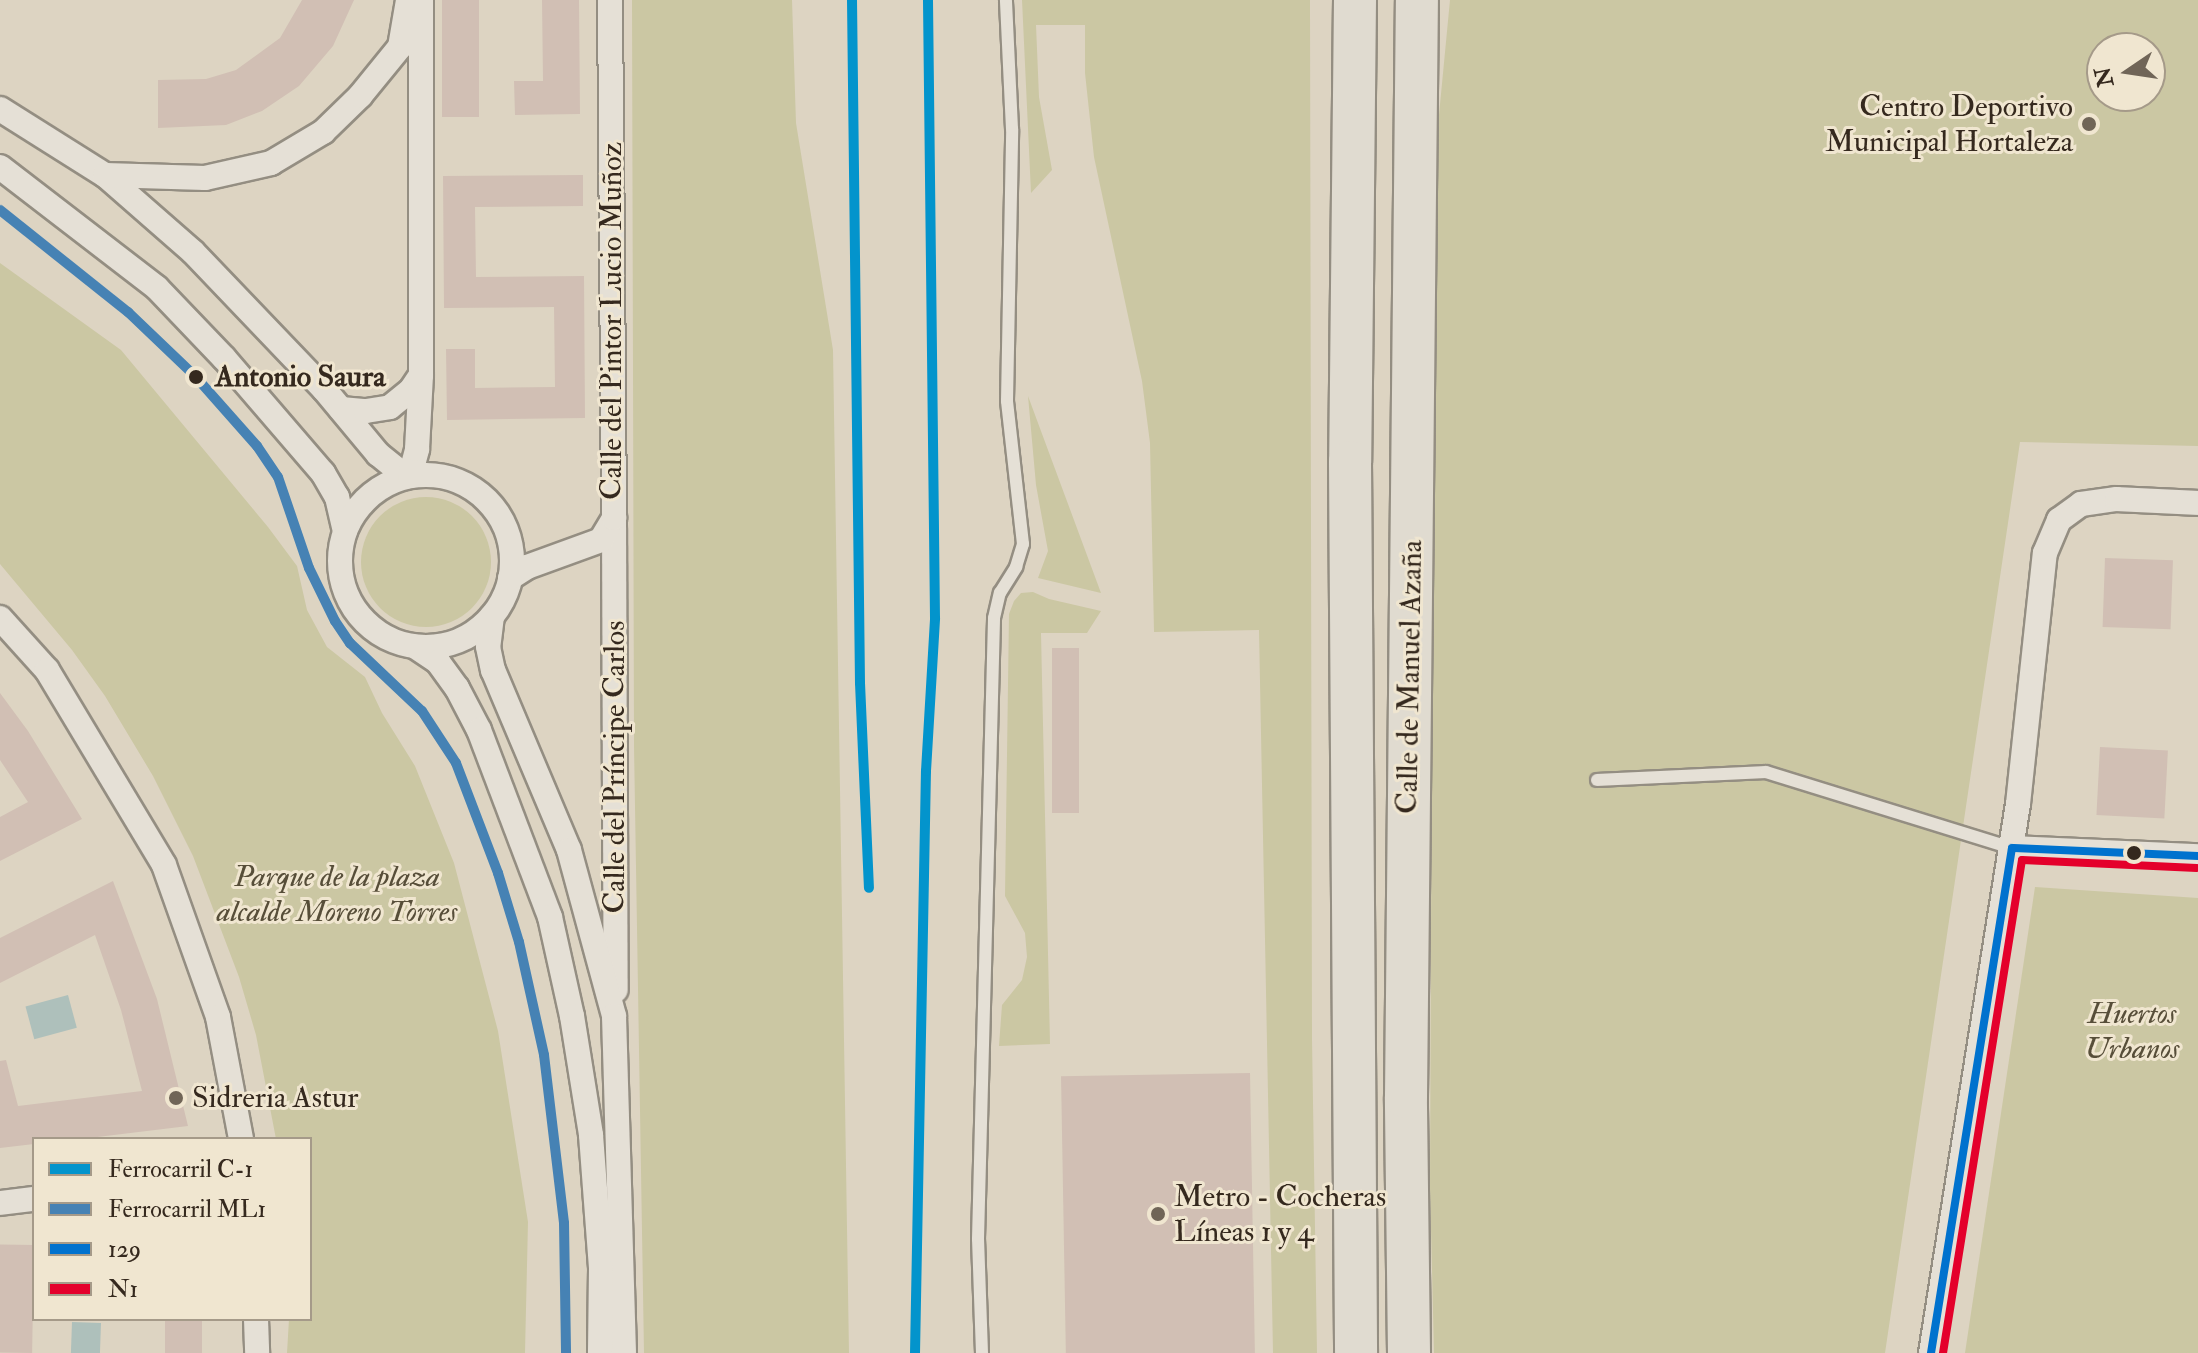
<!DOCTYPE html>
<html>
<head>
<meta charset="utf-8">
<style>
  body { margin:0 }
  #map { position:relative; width:2198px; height:1353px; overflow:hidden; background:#ddd4c2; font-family:"IM FELL Double Pica",serif }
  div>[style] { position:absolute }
  .green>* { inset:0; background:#cbc7a3 }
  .round { border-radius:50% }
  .water>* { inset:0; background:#aec0bb; transform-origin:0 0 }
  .building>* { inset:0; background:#d1bfb4; transform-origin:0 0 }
  .roads { filter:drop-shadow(2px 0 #948e82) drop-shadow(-2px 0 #948e82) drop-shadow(0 2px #948e82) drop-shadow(0 -2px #948e82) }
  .lane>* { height:12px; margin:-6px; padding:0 6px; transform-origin:6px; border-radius:6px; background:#e5e0d6 }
  .street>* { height:24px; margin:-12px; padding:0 12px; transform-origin:12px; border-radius:12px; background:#e5e0d6 }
  .street>.ring { margin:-12px; padding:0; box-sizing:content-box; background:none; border:24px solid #e5e0d6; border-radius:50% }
  .highway>* { height:42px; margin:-21px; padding:0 21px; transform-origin:21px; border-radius:21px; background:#e0dbd0 }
  .bus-1>* { height:8px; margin:-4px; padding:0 4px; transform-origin:4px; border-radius:4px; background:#0072ce }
  .bus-2>* { height:8px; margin:-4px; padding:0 4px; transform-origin:4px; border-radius:4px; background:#e4002b }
  .rail-1>* { height:10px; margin:-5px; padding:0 5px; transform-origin:5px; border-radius:5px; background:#0394cc }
  .rail-2>* { height:10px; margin:-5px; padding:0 5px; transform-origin:5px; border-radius:5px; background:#4682b4 }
  .dots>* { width:22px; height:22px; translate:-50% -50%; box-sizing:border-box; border:4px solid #f0e6d0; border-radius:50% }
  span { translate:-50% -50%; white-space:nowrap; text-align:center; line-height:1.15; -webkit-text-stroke:6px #f0e6d0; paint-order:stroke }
  .poi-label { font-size:30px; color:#35291e }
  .right { translate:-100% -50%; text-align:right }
  .left { translate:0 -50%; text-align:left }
  .street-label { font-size:30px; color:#35291e }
  .stop-label { font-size:30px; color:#35291e; font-weight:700 }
  .park-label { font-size:30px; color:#574e39; font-style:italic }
  .legend { position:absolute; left:32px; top:1137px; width:280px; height:184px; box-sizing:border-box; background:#f0e6d0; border:2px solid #a59a89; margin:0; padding:10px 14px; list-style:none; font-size:24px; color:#35291e }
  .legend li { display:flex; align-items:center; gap:16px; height:40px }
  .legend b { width:40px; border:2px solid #a59a89 }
  .north { position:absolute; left:2086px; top:32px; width:80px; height:80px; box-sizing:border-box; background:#f0e6d0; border:2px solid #a59a89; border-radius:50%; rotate:257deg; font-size:22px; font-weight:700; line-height:32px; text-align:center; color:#35291e }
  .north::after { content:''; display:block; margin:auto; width:28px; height:36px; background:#706557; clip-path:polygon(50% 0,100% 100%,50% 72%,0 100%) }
</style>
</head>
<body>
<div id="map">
  <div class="green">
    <i style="clip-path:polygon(632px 0,792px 0,796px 123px,833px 350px,849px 1353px,644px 1353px,634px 746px)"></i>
    <i style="clip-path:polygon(1022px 0,1310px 0,1312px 1039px,1317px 1353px,1273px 1353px,1259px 630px,1154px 632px,1150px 443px,1142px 381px,1094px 157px,1085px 73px,1085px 25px,1036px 25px,1039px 97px,1052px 170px,1031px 193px)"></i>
    <i style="clip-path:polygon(evenodd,1450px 0,2198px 0,2198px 446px,2020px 442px,1885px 1353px,1434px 1353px,1430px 1187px,1434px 167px,1450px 0,2102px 48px,2150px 48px,2150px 96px,2102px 96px,2102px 48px)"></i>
    <i style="clip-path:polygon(0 263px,121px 350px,268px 527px,297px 566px,307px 610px,327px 647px,365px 677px,382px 713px,415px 766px,454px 863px,498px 1031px,528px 1222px,525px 1353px,287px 1353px,289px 1319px,310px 1319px,310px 1139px,276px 1139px,256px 1035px,239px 977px,193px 856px,153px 776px,105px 696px,72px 650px,0 564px)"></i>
    <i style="clip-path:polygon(1028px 396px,1101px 593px,1038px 578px,1048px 551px,1036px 485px)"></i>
    <i class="round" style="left:361px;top:497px;width:130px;height:130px"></i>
    <i style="clip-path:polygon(1033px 592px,1049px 599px,1101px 611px,1087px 633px,1041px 633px,1050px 1044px,999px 1046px,1002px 1005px,1022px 980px,1027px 957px,1025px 933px,1005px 896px,1009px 614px,1014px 601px,1021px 593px)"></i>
    <i style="clip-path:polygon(2035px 887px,2198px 898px,2198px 1353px,1965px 1353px)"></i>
  </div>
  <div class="water">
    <i style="left:68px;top:995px;width:34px;height:44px;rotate:75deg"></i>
    <i style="left:72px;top:1322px;width:29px;height:31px;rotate:2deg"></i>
  </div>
  <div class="building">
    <i style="clip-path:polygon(302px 0,354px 0,333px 46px,299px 86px,262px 111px,226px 125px,158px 128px,158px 80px,206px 79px,236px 70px,280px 38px)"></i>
    <i style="left:442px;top:0;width:37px;height:117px"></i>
    <i style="clip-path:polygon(542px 0,579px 0,580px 114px,515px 115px,514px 81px,543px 81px)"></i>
    <i style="clip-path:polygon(583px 175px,583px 206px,475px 207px,476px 277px,584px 276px,585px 418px,447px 420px,446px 349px,475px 349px,475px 388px,555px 387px,554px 307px,444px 308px,443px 176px)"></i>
    <i style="left:2105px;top:558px;width:68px;height:69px;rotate:2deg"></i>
    <i style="left:1052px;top:648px;width:27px;height:165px"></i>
    <i style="clip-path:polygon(0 693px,28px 731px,82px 819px,0 861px,0 817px,28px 802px,0 760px)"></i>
    <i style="left:2100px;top:747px;width:68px;height:68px;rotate:3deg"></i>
    <i style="clip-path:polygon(113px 881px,157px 999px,188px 1126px,81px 1139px,34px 1139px,34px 1144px,0 1148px,0 1061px,6px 1060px,18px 1106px,142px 1091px,121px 1010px,95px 935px,0 983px,0 938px)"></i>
    <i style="left:1250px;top:1073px;width:280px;height:189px;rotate:89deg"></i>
    <i style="left:34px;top:1245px;width:108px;height:34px;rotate:91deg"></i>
    <i style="left:165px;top:1319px;width:37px;height:34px"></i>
  </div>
  <div class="roads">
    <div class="lane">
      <i style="left:1597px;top:780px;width:169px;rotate:-2.7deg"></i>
      <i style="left:1766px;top:772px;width:257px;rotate:17.2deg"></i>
      <i style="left:982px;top:1353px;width:114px;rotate:-92deg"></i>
      <i style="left:978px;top:1239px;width:621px;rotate:-88.52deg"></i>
      <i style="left:994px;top:618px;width:26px;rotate:-77deg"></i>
      <i style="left:1000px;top:593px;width:31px;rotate:-58deg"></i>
      <i style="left:1016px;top:567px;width:24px;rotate:-73deg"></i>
      <i style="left:1023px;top:544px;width:144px;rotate:-96.4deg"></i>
      <i style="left:1007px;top:401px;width:272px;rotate:-88.9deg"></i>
      <i style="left:1012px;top:129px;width:129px;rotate:-92.7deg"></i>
    </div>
    <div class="street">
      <i style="left:0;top:109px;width:124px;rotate:32.2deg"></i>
      <i style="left:105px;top:175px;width:117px;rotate:41.2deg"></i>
      <i style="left:193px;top:252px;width:190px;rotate:46.3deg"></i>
      <i style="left:324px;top:389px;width:85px;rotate:50.3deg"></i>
      <i style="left:378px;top:454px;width:36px;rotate:39deg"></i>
      <i style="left:0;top:167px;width:198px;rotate:37.6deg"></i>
      <i style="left:157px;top:288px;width:97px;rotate:46.3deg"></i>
      <i style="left:224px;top:358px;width:152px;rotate:49.3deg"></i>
      <i style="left:323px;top:473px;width:28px;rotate:60deg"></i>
      <i style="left:337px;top:497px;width:35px;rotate:77deg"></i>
      <i style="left:105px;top:175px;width:100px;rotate:1.7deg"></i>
      <i style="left:205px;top:178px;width:68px;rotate:-12.8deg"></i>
      <i style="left:271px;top:163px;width:61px;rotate:-30.8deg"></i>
      <i style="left:323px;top:132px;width:52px;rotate:-44.2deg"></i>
      <i style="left:360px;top:96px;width:63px;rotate:-50.8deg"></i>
      <i style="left:400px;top:47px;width:48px;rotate:-80.3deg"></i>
      <i style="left:341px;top:409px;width:25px;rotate:5deg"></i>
      <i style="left:366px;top:411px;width:24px;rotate:-9deg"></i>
      <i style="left:390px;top:407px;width:27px;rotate:-39deg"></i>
      <i style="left:411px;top:390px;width:18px;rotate:-56deg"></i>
      <i class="ring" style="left:340px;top:475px;width:148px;height:148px"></i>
      <i style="left:410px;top:476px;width:28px;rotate:-75deg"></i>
      <i style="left:417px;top:449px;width:74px;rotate:-86.9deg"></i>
      <i style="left:421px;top:375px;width:375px;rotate:-90deg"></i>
      <i style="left:614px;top:518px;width:472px;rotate:89.8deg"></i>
      <i style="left:510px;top:578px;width:20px;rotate:-33deg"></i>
      <i style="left:527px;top:567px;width:79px;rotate:-20deg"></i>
      <i style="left:601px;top:540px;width:26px;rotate:-59deg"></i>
      <i style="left:614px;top:518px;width:518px;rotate:-90.44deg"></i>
      <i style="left:492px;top:616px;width:31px;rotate:97deg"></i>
      <i style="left:488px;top:647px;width:24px;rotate:78deg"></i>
      <i style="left:493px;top:670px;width:195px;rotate:67.1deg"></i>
      <i style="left:569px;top:850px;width:172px;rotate:74.8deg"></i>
      <i style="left:614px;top:1016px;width:337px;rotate:88.3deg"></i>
      <i style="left:0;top:618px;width:70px;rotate:47.9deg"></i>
      <i style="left:47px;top:670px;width:227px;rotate:59deg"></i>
      <i style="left:164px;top:865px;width:161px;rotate:70.4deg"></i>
      <i style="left:218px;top:1017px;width:124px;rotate:79.3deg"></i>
      <i style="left:416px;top:647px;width:27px;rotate:34deg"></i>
      <i style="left:438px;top:662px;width:32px;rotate:54deg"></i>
      <i style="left:457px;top:688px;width:47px;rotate:62.4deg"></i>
      <i style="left:479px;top:730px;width:200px;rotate:69.2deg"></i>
      <i style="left:550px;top:917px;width:101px;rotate:77.5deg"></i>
      <i style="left:572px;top:1016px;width:121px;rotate:80.9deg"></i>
      <i style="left:591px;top:1135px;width:134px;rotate:85.7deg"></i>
      <i style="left:601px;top:1269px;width:84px;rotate:90.7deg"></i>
      <i style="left:2012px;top:848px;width:186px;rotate:2.5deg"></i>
      <i style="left:0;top:1203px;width:34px;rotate:-7deg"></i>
      <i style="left:256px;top:1319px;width:34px;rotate:88deg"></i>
      <i style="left:1931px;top:1353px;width:556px;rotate:-81deg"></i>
      <i style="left:2018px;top:804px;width:252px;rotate:-83.9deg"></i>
      <i style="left:2045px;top:553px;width:36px;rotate:-67deg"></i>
      <i style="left:2059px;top:520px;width:27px;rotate:-36deg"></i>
      <i style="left:2081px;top:504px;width:36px;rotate:-8deg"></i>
      <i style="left:2117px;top:499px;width:81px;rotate:2.8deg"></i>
    </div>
    <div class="highway">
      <i style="left:1355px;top:0;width:462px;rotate:90.6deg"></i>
      <i style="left:1350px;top:462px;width:891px;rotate:89.61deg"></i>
      <i style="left:1409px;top:1353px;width:256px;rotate:-90.7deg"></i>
      <i style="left:1406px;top:1097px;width:1097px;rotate:-89.43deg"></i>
    </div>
  </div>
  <div class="bus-1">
    <i style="left:2012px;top:848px;width:186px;rotate:2.5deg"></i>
    <i style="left:1931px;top:1353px;width:511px;rotate:-80.89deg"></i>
  </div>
  <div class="bus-2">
    <i style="left:1943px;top:1353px;width:499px;rotate:-80.9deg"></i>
    <i style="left:2022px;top:860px;width:175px;rotate:2.6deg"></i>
  </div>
  <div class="rail-1">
    <i style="left:852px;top:0;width:683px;rotate:89.33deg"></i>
    <i style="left:860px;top:683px;width:205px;rotate:87.5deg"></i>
    <i style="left:915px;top:1353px;width:582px;rotate:-88.92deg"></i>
    <i style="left:926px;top:771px;width:153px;rotate:-86.6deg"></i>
    <i style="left:935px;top:618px;width:618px;rotate:-90.65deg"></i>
  </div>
  <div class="rail-2">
    <i style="left:0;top:210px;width:164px;rotate:38.6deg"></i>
    <i style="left:128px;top:312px;width:93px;rotate:43.7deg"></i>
    <i style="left:195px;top:376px;width:94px;rotate:48.5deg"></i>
    <i style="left:257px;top:446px;width:37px;rotate:56deg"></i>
    <i style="left:278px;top:477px;width:96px;rotate:71.2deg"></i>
    <i style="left:309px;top:568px;width:59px;rotate:63.9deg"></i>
    <i style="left:335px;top:621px;width:27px;rotate:56deg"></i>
    <i style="left:350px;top:643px;width:99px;rotate:43.4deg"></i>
    <i style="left:422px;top:711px;width:62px;rotate:56.8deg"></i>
    <i style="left:456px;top:763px;width:118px;rotate:69.1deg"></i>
    <i style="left:498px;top:873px;width:72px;rotate:73.1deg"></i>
    <i style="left:519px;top:942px;width:116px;rotate:77.5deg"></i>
    <i style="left:544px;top:1055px;width:169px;rotate:83.2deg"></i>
    <i style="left:564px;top:1223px;width:130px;rotate:89.1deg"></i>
  </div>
  <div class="dots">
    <i style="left:2089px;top:124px;background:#706557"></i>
    <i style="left:196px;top:377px;background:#35291e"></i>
    <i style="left:2134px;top:853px;background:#35291e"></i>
    <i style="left:176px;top:1098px;background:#706557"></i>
    <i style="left:1158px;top:1214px;background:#706557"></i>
  </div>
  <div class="poi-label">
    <span class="right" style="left:2073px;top:124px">Centro Deportivo<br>Municipal Hortaleza</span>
    <span class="left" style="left:192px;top:1098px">Sidreria Astur</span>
    <span class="left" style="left:1174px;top:1214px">Metro - Cocheras<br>Líneas 1 y 4</span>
  </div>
  <div class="street-label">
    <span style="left:612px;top:321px;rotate:-90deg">Calle del Pintor Lucio Muñoz</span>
    <span style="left:1410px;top:677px;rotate:-89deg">Calle de Manuel Azaña</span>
    <span style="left:615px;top:767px;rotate:-90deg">Calle del Príncipe Carlos</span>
  </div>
  <div class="stop-label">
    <span class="left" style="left:215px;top:377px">Antonio Saura</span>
  </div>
  <div class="park-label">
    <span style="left:337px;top:894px">Parque de la plaza<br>alcalde Moreno Torres</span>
    <span style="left:2132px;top:1031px">Huertos<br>Urbanos</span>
  </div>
  <ul class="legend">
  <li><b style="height:10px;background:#0394cc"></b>Ferrocarril C-1</li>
  <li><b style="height:10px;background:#4682b4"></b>Ferrocarril ML1</li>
  <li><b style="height:10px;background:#0072ce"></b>129</li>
  <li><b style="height:10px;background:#e4002b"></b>N1</li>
  </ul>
  <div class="north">N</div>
</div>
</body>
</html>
